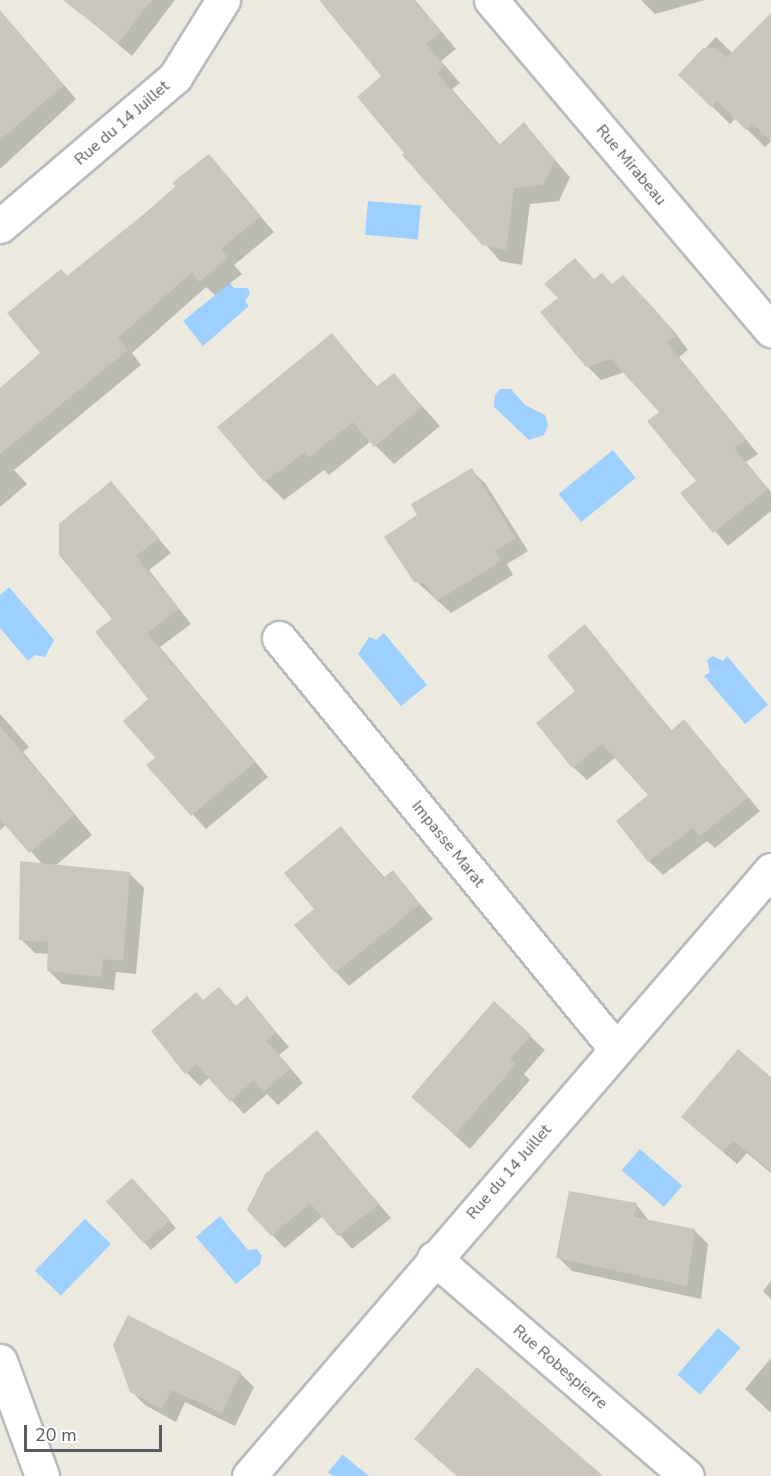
<!DOCTYPE html>
<html>
<head>
<meta charset="utf-8">
<style>
  body { margin:0 }
  #map { position:relative; width:771px; height:1476px; overflow:hidden; background:#eceadf; font-family:"Nunito Sans",sans-serif }
  div>[style] { position:absolute }
  .water>* { inset:0; background:#9dd0ff; transform-origin:0 0 }
  .shadow>* { inset:0; background:#0003 }
  .building>* { inset:0; background:#c9c6bf; transform-origin:0 0 }
  .roads { filter:drop-shadow(2px 0 #b7babf) drop-shadow(-2px 0 #b7babf) drop-shadow(0 2px #b7babf) drop-shadow(0 -2px #b7babf) }
  .minor>* { height:33px; margin:-16.5px; padding:0 16.5px; transform-origin:16.5px; border-radius:16.5px; background:#fff }
  span { translate:-50% -50%; white-space:nowrap; text-align:center; line-height:1.15; -webkit-text-stroke:4.5px #fff; paint-order:stroke }
  .street-label { font-size:16px; color:#585c61 }
  .scale { position:absolute; left:24px; top:1425px; width:138px; height:27px; box-sizing:border-box; border:3px solid #585c61; border-top:0; padding-left:8px; font-size:18px; line-height:21px; white-space:nowrap; color:#585c61; -webkit-text-stroke:4px #fff; paint-order:stroke }
</style>
</head>
<body>
<div id="map">
  <div class="water">
    <i style="left:368px;top:201px;width:53px;height:34px;rotate:5deg"></i>
    <i style="clip-path:polygon(230px 283px,234px 288px,248px 288px,250px 294px,245px 301px,249px 306px,203px 346px,183px 321px)"></i>
    <i style="clip-path:polygon(500px 389px,511px 389px,525px 405px,545px 415px,548px 425px,544px 435px,529px 440px,494px 407px,495px 395px)"></i>
    <i style="left:613px;top:450px;width:36px;height:70px;rotate:51deg"></i>
    <i style="clip-path:polygon(9px 587px,54px 640px,45px 657px,35px 655px,28px 661px,0 628px,0 595px)"></i>
    <i style="clip-path:polygon(384px 633px,427px 685px,401px 706px,358px 654px,369px 637px,376px 640px)"></i>
    <i style="clip-path:polygon(713px 656px,723px 661px,727px 656px,768px 705px,745px 724px,704px 676px,710px 672px,707px 660px)"></i>
    <i style="left:640px;top:1149px;width:56px;height:28px;rotate:41deg"></i>
    <i style="clip-path:polygon(220px 1216px,248px 1250px,257px 1249px,262px 1256px,260px 1264px,236px 1284px,196px 1237px)"></i>
    <i style="left:85px;top:1219px;width:36px;height:72px;rotate:44deg"></i>
    <i style="left:718px;top:1328px;width:30px;height:62px;rotate:41deg"></i>
    <i style="clip-path:polygon(343px 1454px,343px 1455px,369px 1476px,333px 1476px,328px 1472px)"></i>
  </div>
  <div class="shadow">
    <i style="clip-path:polygon(81px 0,175px 0,132px 56px,75px 8px)"></i>
    <i style="clip-path:polygon(321px 0,415px 0,456px 49px,441px 61px,460px 83px,452px 89px,501px 146px,524px 125px,570px 177px,559px 201px,530px 204px,522px 265px,500px 261px,407px 153px,383px 76px)"></i>
    <i style="clip-path:polygon(641px 0,705px 0,655px 14px)"></i>
    <i style="clip-path:polygon(771px 33px,771px 141px,765px 147px,736px 118px,730px 124px,680px 75px,716px 37px,733px 54px)"></i>
    <i style="clip-path:polygon(0 37px,28px 43px,76px 99px,0 169px)"></i>
    <i style="clip-path:polygon(209px 156px,274px 232px,234px 265px,242px 274px,215px 295px,206px 287px,132px 353px,141px 365px,14px 470px,27px 484px,0 507px,0 390px,42px 353px,67px 277px,145px 215px)"></i>
    <i style="clip-path:polygon(595px 280px,636px 291px,673px 330px,688px 350px,679px 357px,758px 454px,746px 462px,771px 492px,771px 511px,728px 546px,682px 493px,698px 481px,661px 412px,625px 372px,601px 380px,587px 366px)"></i>
    <i style="clip-path:polygon(332px 335px,378px 388px,394px 375px,440px 426px,394px 464px,371px 441px,329px 475px,324px 470px,284px 500px,265px 481px)"></i>
    <i style="clip-path:polygon(471px 470px,485px 483px,528px 551px,507px 564px,513px 575px,451px 613px,416px 581px,419px 516px)"></i>
    <i style="clip-path:polygon(111px 483px,171px 553px,149px 570px,191px 624px,160px 647px,268px 777px,206px 829px,148px 765px,157px 758px,150px 699px,114px 619px)"></i>
    <i style="clip-path:polygon(584px 626px,672px 731px,684px 721px,760px 811px,715px 848px,707px 841px,663px 875px,649px 861px,650px 796px,616px 757px,587px 780px,573px 767px)"></i>
    <i style="clip-path:polygon(0 714px,29px 747px,23px 752px,92px 835px,55px 866px,130px 874px,144px 888px,136px 974px,116px 972px,114px 990px,62px 984px,48px 970px,49px 954px,35px 953px,21px 939px,43px 865px,7px 824px,0 830px)"></i>
    <i style="clip-path:polygon(341px 828px,385px 878px,393px 872px,433px 919px,349px 986px,336px 972px,317px 910px)"></i>
    <i style="clip-path:polygon(247px 998px,289px 1047px,279px 1055px,303px 1083px,278px 1105px,267px 1094px,244px 1114px,210px 1077px,200px 1086px,187px 1073px,203px 1001px,236px 1007px)"></i>
    <i style="clip-path:polygon(530px 1036px,545px 1050px,524px 1074px,530px 1080px,470px 1149px,413px 1097px)"></i>
    <i style="clip-path:polygon(771px 1079px,771px 1173px,747px 1153px,737px 1164px,683px 1117px)"></i>
    <i style="clip-path:polygon(317px 1132px,391px 1218px,352px 1249px,323px 1216px,285px 1248px,272px 1235px)"></i>
    <i style="clip-path:polygon(139px 1187px,176px 1228px,151px 1250px,107px 1200px)"></i>
    <i style="clip-path:polygon(636px 1204px,649px 1221px,694px 1230px,708px 1244px,701px 1299px,572px 1271px,558px 1257px)"></i>
    <i style="clip-path:polygon(771px 1281px,771px 1299px,763px 1291px)"></i>
    <i style="clip-path:polygon(771px 1358px,771px 1413px,745px 1389px)"></i>
    <i style="clip-path:polygon(240px 1373px,254px 1387px,235px 1426px,185px 1402px,176px 1422px,145px 1405px,131px 1391px)"></i>
  </div>
  <div class="building">
    <i style="clip-path:polygon(63px 0,152px 0,118px 43px)"></i>
    <i style="clip-path:polygon(319px 0,414px 0,441px 32px,426px 44px,445px 66px,437px 73px,499px 145px,524px 122px,555px 160px,543px 185px,514px 188px,506px 250px,482px 245px,402px 155px,404px 153px,357px 97px,381px 76px)"></i>
    <i style="clip-path:polygon(0 10px,64px 85px,0 140px)"></i>
    <i style="clip-path:polygon(771px 13px,771px 142px,752px 123px,746px 130px,717px 101px,711px 107px,678px 75px,703px 48px,717px 48px,727px 57px)"></i>
    <i style="clip-path:polygon(209px 154px,261px 216px,221px 249px,228px 258px,199px 282px,192px 272px,118px 338px,128px 350px,0 454px,0 388px,40px 353px,7px 313px,61px 269px,67px 276px,144px 214px,176px 186px,172px 183px)"></i>
    <i style="clip-path:polygon(575px 258px,594px 279px,602px 273px,612px 284px,623px 275px,660px 315px,676px 336px,667px 343px,746px 440px,734px 448px,768px 489px,713px 533px,680px 493px,696px 481px,647px 421px,659px 412px,611px 359px,586px 367px,540px 312px,558px 298px,544px 284px)"></i>
    <i style="clip-path:polygon(332px 333px,376px 387px,394px 373px,422px 407px,374px 447px,353px 422px,309px 457px,305px 452px,264px 482px,217px 427px)"></i>
    <i style="clip-path:polygon(472px 468px,516px 538px,495px 551px,501px 561px,437px 601px,425px 584px,414px 582px,384px 537px,417px 515px,411px 504px)"></i>
    <i style="clip-path:polygon(111px 481px,159px 538px,136px 556px,179px 609px,147px 633px,255px 762px,191px 816px,146px 765px,155px 758px,123px 721px,148px 699px,95px 632px,112px 619px,59px 555px,59px 524px)"></i>
    <i style="clip-path:polygon(585px 624px,671px 731px,684px 719px,748px 797px,700px 836px,693px 828px,648px 862px,616px 821px,648px 795px,602px 744px,572px 768px,536px 723px,575px 691px,547px 656px)"></i>
    <i style="clip-path:polygon(0 726px,74px 815px,29px 853px,0 819px)"></i>
    <i style="clip-path:polygon(341px 826px,383px 878px,393px 870px,420px 904px,335px 973px,294px 925px,314px 909px,284px 873px)"></i>
    <i style="clip-path:polygon(20px 861px,130px 872px,123px 961px,103px 959px,101px 977px,47px 971px,48px 942px,19px 940px)"></i>
    <i style="clip-path:polygon(219px 987px,236px 1006px,247px 996px,276px 1032px,266px 1041px,291px 1068px,263px 1092px,254px 1080px,230px 1102px,196px 1064px,185px 1074px,151px 1031px,196px 992px,203px 1000px)"></i>
    <i style="clip-path:polygon(494px 1001px,531px 1035px,510px 1059px,516px 1064px,455px 1135px,411px 1097px)"></i>
    <i style="clip-path:polygon(738px 1049px,771px 1077px,771px 1170px,733px 1141px,723px 1152px,681px 1117px)"></i>
    <i style="clip-path:polygon(317px 1130px,379px 1204px,338px 1236px,310px 1203px,271px 1236px,247px 1210px,265px 1174px)"></i>
    <i style="left:132px;top:1178px;width:57px;height:35px;rotate:48deg"></i>
    <i style="clip-path:polygon(569px 1191px,637px 1203px,634px 1217px,695px 1229px,687px 1286px,556px 1258px)"></i>
    <i style="clip-path:polygon(128px 1315px,241px 1372px,222px 1413px,172px 1390px,162px 1409px,130px 1392px,113px 1345px)"></i>
    <i style="clip-path:polygon(477px 1367px,603px 1476px,457px 1476px,414px 1439px)"></i>
  </div>
  <div class="roads">
    <div class="minor">
      <i style="left:491px;top:0;width:433px;rotate:49.7deg"></i>
      <i style="left:0;top:226px;width:230px;rotate:-40.4deg"></i>
      <i style="left:175px;top:77px;width:91px;rotate:-58.1deg"></i>
      <i style="left:279px;top:638px;width:531px;rotate:50.65deg"></i>
      <i style="left:434px;top:1258px;width:334px;rotate:40.8deg"></i>
      <i style="left:0;top:1361px;width:122px;rotate:69.9deg"></i>
      <i style="left:249px;top:1476px;width:800px;rotate:-49.26deg"></i>
    </div>
  </div>
  <div class="street-label">
    <span style="left:122px;top:123px;rotate:-41deg">Rue du 14 Juillet</span>
    <span style="left:631px;top:165px;rotate:50deg">Rue Mirabeau</span>
    <span style="left:448px;top:844px;rotate:51deg">Impasse Marat</span>
    <span style="left:509px;top:1172px;rotate:-49deg">Rue du 14 Juillet</span>
    <span style="left:560px;top:1367px;rotate:41deg">Rue Robespierre</span>
  </div>
  <div class="scale">20 m</div>
</div>
</body>
</html>
